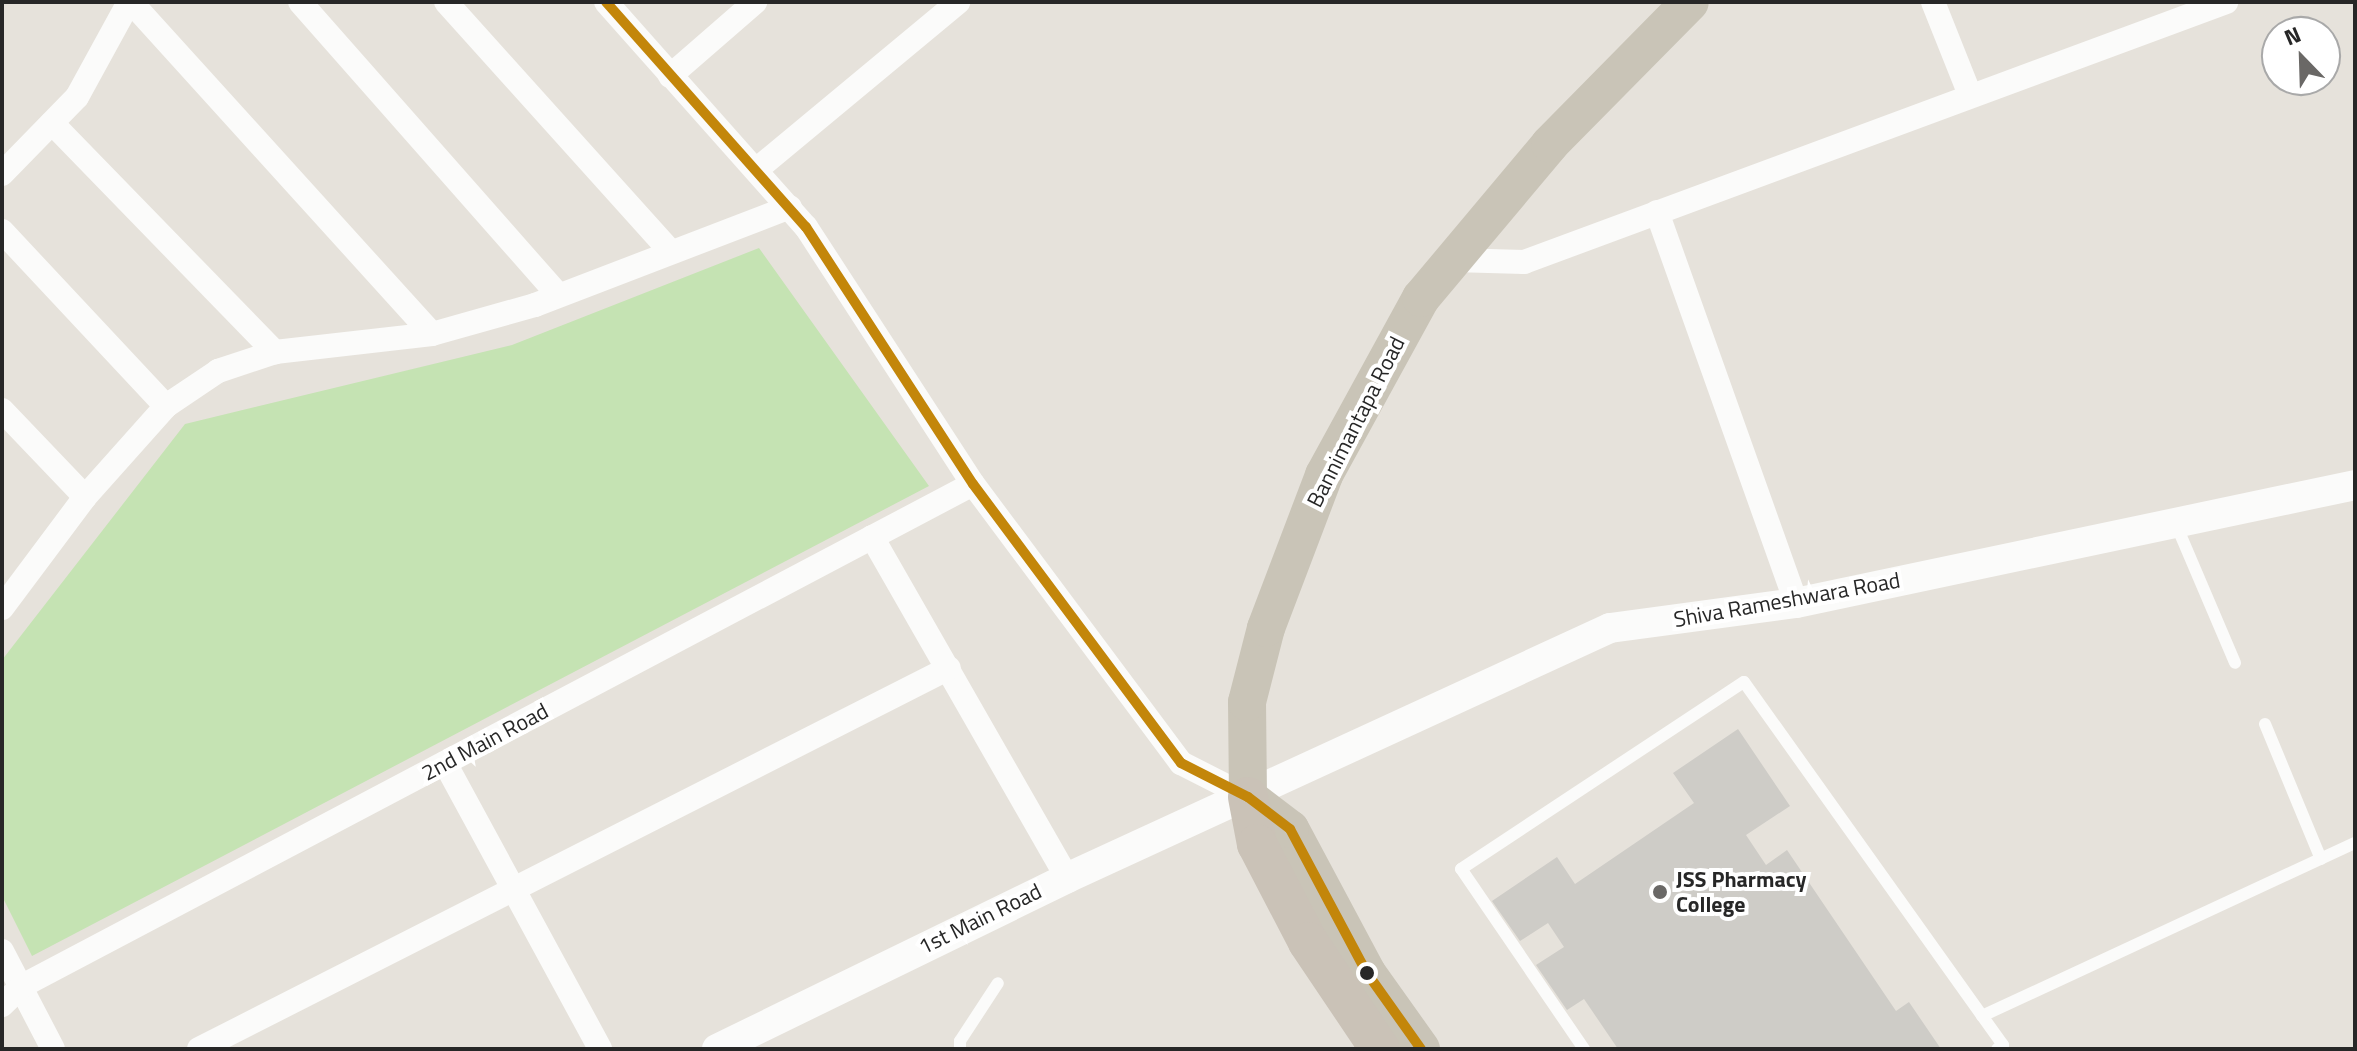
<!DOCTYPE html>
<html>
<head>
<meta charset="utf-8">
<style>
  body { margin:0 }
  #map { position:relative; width:2357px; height:1051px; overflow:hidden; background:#e6e2db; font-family:"Titillium Web",sans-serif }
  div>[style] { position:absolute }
  .green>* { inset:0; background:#c5e3b3 }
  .building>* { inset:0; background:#ceccc7 }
  .service>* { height:12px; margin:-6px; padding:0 6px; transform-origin:6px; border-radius:6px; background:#fbfbfa }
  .minor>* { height:24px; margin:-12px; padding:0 12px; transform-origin:12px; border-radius:12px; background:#fbfbfa }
  .tertiary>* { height:30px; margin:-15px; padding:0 15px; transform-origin:15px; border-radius:15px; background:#fbfbfa }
  .primary>* { height:38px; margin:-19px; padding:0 19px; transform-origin:19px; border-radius:19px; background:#c9c4b7 }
  .trunk>* { height:40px; margin:-20px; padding:0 20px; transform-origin:20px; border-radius:20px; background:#cac2b7 }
  .bus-1>* { height:10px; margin:-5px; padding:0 5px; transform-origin:5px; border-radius:5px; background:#c3860a }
  .dots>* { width:22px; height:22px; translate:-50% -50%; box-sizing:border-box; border:4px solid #fff; border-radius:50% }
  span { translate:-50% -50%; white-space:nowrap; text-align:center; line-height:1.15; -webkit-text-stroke:8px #fff; paint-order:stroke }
  .street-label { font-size:22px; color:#272727 }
  .poi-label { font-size:22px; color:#272727; font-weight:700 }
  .left { translate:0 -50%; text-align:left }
  .frame { position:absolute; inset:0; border:4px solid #272727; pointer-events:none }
  .north { position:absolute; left:2261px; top:16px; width:80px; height:80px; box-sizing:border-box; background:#fff; border:2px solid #a9a9a9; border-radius:50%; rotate:337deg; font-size:22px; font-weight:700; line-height:32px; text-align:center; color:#272727 }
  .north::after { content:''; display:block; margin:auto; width:28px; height:36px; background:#6a6866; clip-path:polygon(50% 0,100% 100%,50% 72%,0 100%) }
</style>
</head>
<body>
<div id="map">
  <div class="green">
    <i style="clip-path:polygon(759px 248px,929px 486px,32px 956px,2px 896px,2px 660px,185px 424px,512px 345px)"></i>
  </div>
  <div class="building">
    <i style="clip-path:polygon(1738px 729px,1790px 806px,1746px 835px,1766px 865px,1787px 850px,1896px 1011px,1909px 1002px,1941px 1049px,1618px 1049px,1584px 999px,1567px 1010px,1536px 965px,1564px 947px,1548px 923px,1520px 941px,1492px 901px,1557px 857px,1575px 884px,1694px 803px,1673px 773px)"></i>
  </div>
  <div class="service">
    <i style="left:2175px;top:522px;width:153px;rotate:66.9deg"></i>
    <i style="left:2265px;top:724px;width:146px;rotate:67.5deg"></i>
    <i style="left:1982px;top:1016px;width:411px;rotate:-24.9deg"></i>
    <i style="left:960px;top:1049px;width:8px;rotate:-90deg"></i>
    <i style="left:960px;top:1041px;width:69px;rotate:-56.8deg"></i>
    <i style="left:1584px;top:1049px;width:218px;rotate:-124.3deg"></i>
    <i style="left:1461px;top:869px;width:339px;rotate:-33.5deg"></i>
    <i style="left:1744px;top:682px;width:446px;rotate:54.5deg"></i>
    <i style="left:2003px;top:1045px;width:7px;rotate:146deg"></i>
  </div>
  <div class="minor">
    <i style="left:131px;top:2px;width:448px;rotate:47.8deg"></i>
    <i style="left:300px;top:2px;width:390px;rotate:48.6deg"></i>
    <i style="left:446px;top:2px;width:336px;rotate:48deg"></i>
    <i style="left:606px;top:2px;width:301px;rotate:48.4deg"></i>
    <i style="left:806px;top:227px;width:306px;rotate:57deg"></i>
    <i style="left:973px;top:484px;width:348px;rotate:53.3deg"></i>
    <i style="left:1181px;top:763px;width:75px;rotate:26.9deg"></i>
    <i style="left:1933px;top:2px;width:100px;rotate:68.3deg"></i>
    <i style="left:670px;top:76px;width:113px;rotate:-41deg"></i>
    <i style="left:52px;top:123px;width:320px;rotate:45.8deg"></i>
    <i style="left:756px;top:170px;width:263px;rotate:-39.7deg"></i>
    <i style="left:2px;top:174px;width:107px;rotate:-45.8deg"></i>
    <i style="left:77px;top:97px;width:108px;rotate:-61.3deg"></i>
    <i style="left:1657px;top:212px;width:415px;rotate:70.4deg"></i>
    <i style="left:2px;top:231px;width:240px;rotate:46.9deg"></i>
    <i style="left:1453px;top:260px;width:71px;rotate:1.6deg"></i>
    <i style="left:1524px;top:262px;width:749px;rotate:-20.32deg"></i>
    <i style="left:2px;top:410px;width:120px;rotate:46.3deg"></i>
    <i style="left:872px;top:537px;width:393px;rotate:60.2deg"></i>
    <i style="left:2px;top:608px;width:139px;rotate:-53.2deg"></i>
    <i style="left:85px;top:497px;width:122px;rotate:-48.3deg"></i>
    <i style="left:166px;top:406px;width:63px;rotate:-33.9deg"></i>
    <i style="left:218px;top:371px;width:60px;rotate:-18.4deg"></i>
    <i style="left:275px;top:352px;width:158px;rotate:-6.5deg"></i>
    <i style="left:432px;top:334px;width:107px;rotate:-15.7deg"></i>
    <i style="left:535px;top:305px;width:273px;rotate:-21deg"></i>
    <i style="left:445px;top:763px;width:325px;rotate:61.5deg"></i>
    <i style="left:2px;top:951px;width:110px;rotate:62.5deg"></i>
    <i style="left:2px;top:1005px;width:28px;rotate:-44deg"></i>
    <i style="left:22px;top:986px;width:1075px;rotate:-27.83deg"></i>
    <i style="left:199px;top:1049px;width:841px;rotate:-26.93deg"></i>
  </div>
  <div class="tertiary">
    <i style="left:717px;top:1049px;width:390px;rotate:-26deg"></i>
    <i style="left:1067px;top:878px;width:598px;rotate:-24.72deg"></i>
    <i style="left:1610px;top:628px;width:188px;rotate:-7.7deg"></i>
    <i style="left:1796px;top:603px;width:571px;rotate:-11.92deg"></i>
  </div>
  <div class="primary">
    <i style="left:1421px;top:1049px;width:93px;rotate:-125.4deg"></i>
    <i style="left:1367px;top:973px;width:163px;rotate:-118.1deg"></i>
    <i style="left:1290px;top:829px;width:53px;rotate:-142.7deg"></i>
    <i style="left:1248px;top:797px;width:95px;rotate:-90.6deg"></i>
    <i style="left:1247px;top:702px;width:76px;rotate:-75.6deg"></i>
    <i style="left:1266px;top:628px;width:164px;rotate:-69.2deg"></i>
    <i style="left:1324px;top:475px;width:202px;rotate:-61.3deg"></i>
    <i style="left:1421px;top:298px;width:201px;rotate:-50deg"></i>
    <i style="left:1550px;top:144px;width:199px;rotate:-45.4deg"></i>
  </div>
  <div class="trunk">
    <i style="left:1248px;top:797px;width:48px;rotate:79.2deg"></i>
    <i style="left:1257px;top:844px;width:110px;rotate:62.5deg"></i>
    <i style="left:1308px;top:942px;width:129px;rotate:56.1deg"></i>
  </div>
  <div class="bus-1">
    <i style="left:606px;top:2px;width:301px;rotate:48.4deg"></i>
    <i style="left:806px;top:227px;width:306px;rotate:57deg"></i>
    <i style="left:973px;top:484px;width:348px;rotate:53.3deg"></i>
    <i style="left:1181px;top:763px;width:75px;rotate:26.9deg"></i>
    <i style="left:1248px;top:797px;width:53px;rotate:37.3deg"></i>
    <i style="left:1290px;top:829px;width:163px;rotate:61.9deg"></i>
    <i style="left:1367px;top:973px;width:93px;rotate:54.6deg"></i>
  </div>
  <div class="dots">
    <i style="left:1660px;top:892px;background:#6a6866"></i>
    <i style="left:1367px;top:973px;background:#272727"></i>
  </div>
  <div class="street-label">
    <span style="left:1356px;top:422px;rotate:-63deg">Bannimantapa Road</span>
    <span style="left:1787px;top:600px;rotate:-10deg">Shiva Rameshwara Road</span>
    <span style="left:485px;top:742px;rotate:-28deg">2nd Main Road</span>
    <span style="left:980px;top:919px;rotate:-26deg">1st Main Road</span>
  </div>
  <div class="poi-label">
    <span class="left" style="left:1676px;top:892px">JSS Pharmacy<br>College</span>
  </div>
  <div class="frame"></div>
  <div class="north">N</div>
</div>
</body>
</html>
